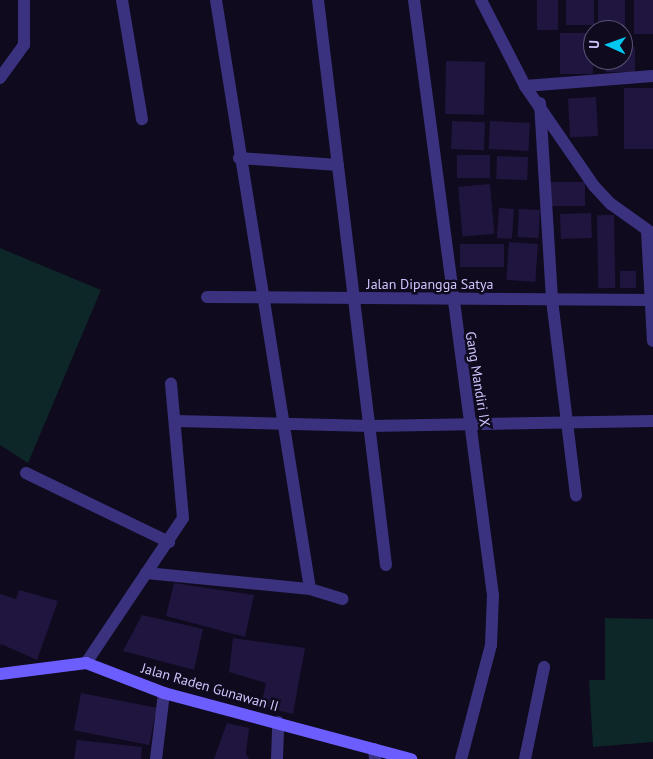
<!DOCTYPE html>
<html>
<head>
<meta charset="utf-8">
<style>
  body { margin:0 }
  #map { position:relative; width:653px; height:759px; overflow:hidden; background:#0f0a1d; font-family:"PT Sans",sans-serif }
  div>[style] { position:absolute }
  .green>* { inset:0; background:#0d2627 }
  .building>* { inset:0; background:#20153f; transform-origin:0 0 }
  .street>* { height:12px; margin:-6px; padding:0 6px; transform-origin:6px; border-radius:6px; background:#3a327f }
  .secondary>* { height:12px; margin:-6px; padding:0 6px; transform-origin:6px; border-radius:6px; background:#6c5dff }
  span { translate:-50% -50%; white-space:nowrap; text-align:center; line-height:1.15; -webkit-text-stroke:5px #0f0a1d; paint-order:stroke }
  .street-label { font-size:14px; color:#d0c6ff }
  .north { position:absolute; left:583px; top:20px; width:50px; height:50px; box-sizing:border-box; background:#0f0a1d; border:1px solid #5c5577; border-radius:50%; rotate:272deg; font-size:14px; font-weight:700; line-height:20px; text-align:center; color:#d0c6ff }
  .north::after { content:''; display:block; margin:auto; width:18px; height:22px; background:#00c8f1; clip-path:polygon(50% 0,100% 100%,50% 72%,0 100%) }
</style>
</head>
<body>
<div id="map">
  <div class="green">
    <i style="clip-path:polygon(0 248px,101px 290px,28px 463px,0 445px)"></i>
    <i style="clip-path:polygon(605px 618px,653px 619px,653px 742px,593px 747px,589px 680px,605px 680px)"></i>
  </div>
  <div class="building">
    <i style="left:537px;top:0;width:21px;height:30px"></i>
    <i style="left:566px;top:0;width:28px;height:25px"></i>
    <i style="left:598px;top:0;width:27px;height:29px"></i>
    <i style="left:634px;top:0;width:19px;height:34px"></i>
    <i style="left:560px;top:33px;width:33px;height:41px"></i>
    <i style="clip-path:polygon(623px 47px,635px 47px,635px 72px,606px 72px,606px 60px,623px 60px)"></i>
    <i style="left:446px;top:61px;width:39px;height:53px;rotate:1deg"></i>
    <i style="left:653px;top:88px;width:61px;height:29px;rotate:90deg"></i>
    <i style="left:596px;top:97px;width:39px;height:28px;rotate:87deg"></i>
    <i style="left:452px;top:121px;width:33px;height:28px;rotate:2deg"></i>
    <i style="left:490px;top:121px;width:40px;height:28px;rotate:3deg"></i>
    <i style="left:490px;top:155px;width:23px;height:33px;rotate:90deg"></i>
    <i style="left:497px;top:156px;width:31px;height:23px;rotate:2deg"></i>
    <i style="left:551px;top:182px;width:34px;height:24px"></i>
    <i style="left:490px;top:184px;width:50px;height:32px;rotate:85deg"></i>
    <i style="left:499px;top:208px;width:15px;height:30px;rotate:4deg"></i>
    <i style="left:519px;top:209px;width:21px;height:28px;rotate:3deg"></i>
    <i style="left:591px;top:213px;width:25px;height:31px;rotate:88deg"></i>
    <i style="left:614px;top:215px;width:73px;height:17px;rotate:89deg"></i>
    <i style="left:509px;top:242px;width:29px;height:38px;rotate:4deg"></i>
    <i style="left:460px;top:244px;width:44px;height:23px"></i>
    <i style="left:620px;top:271px;width:16px;height:17px"></i>
    <i style="clip-path:polygon(174px 583px,254px 595px,245px 637px,166px 616px)"></i>
    <i style="clip-path:polygon(19px 590px,58px 601px,37px 660px,1px 644px,0 648px,0 594px,16px 599px)"></i>
    <i style="clip-path:polygon(142px 615px,203px 629px,194px 670px,123px 651px)"></i>
    <i style="clip-path:polygon(233px 638px,305px 648px,293px 714px,261px 706px,266px 683px,229px 672px)"></i>
    <i style="left:81px;top:693px;width:77px;height:38px;rotate:11deg"></i>
    <i style="clip-path:polygon(227px 723px,249px 728px,246px 754px,249px 759px,214px 759px)"></i>
    <i style="clip-path:polygon(77px 740px,142px 747px,141px 759px,74px 759px)"></i>
  </div>
  <div class="street">
    <i style="left:122px;top:0;width:121px;rotate:80.5deg"></i>
    <i style="left:216px;top:0;width:596px;rotate:80.93deg"></i>
    <i style="left:318px;top:0;width:569px;rotate:83.14deg"></i>
    <i style="left:414px;top:0;width:600px;rotate:82.44deg"></i>
    <i style="left:493px;top:595px;width:50px;rotate:92.3deg"></i>
    <i style="left:491px;top:645px;width:118px;rotate:104.7deg"></i>
    <i style="left:481px;top:0;width:97px;rotate:62.9deg"></i>
    <i style="left:525px;top:86px;width:121px;rotate:55.4deg"></i>
    <i style="left:594px;top:186px;width:25px;rotate:47deg"></i>
    <i style="left:611px;top:204px;width:52px;rotate:35.5deg"></i>
    <i style="left:0;top:78px;width:41px;rotate:-54deg"></i>
    <i style="left:24px;top:45px;width:45px;rotate:-90deg"></i>
    <i style="left:525px;top:86px;width:128px;rotate:-4.5deg"></i>
    <i style="left:540px;top:103px;width:197px;rotate:86.5deg"></i>
    <i style="left:552px;top:300px;width:197px;rotate:83deg"></i>
    <i style="left:239px;top:158px;width:99px;rotate:4deg"></i>
    <i style="left:647px;top:231px;width:110px;rotate:86.9deg"></i>
    <i style="left:207px;top:297px;width:446px;rotate:0.4deg"></i>
    <i style="left:176px;top:421px;width:195px;rotate:1.5deg"></i>
    <i style="left:371px;top:426px;width:282px;rotate:-1deg"></i>
    <i style="left:26px;top:473px;width:159px;rotate:25.8deg"></i>
    <i style="left:146px;top:573px;width:165px;rotate:5.6deg"></i>
    <i style="left:310px;top:589px;width:34px;rotate:17deg"></i>
    <i style="left:86px;top:663px;width:174px;rotate:-56.2deg"></i>
    <i style="left:183px;top:518px;width:135px;rotate:-95.1deg"></i>
    <i style="left:374px;top:749px;width:10px;rotate:84deg"></i>
    <i style="left:156px;top:759px;width:66px;rotate:-83.1deg"></i>
    <i style="left:277px;top:759px;width:37px;rotate:-88deg"></i>
    <i style="left:525px;top:759px;width:94px;rotate:-78.3deg"></i>
  </div>
  <div class="secondary">
    <i style="left:0;top:674px;width:87px;rotate:-7.3deg"></i>
    <i style="left:86px;top:663px;width:84px;rotate:21deg"></i>
    <i style="left:164px;top:693px;width:256px;rotate:15deg"></i>
  </div>
  <div class="street-label">
    <span style="left:430px;top:284px">Jalan Dipangga Satya</span>
    <span style="left:478px;top:379px;rotate:81deg">Gang Mandiri IX</span>
    <span style="left:210px;top:687px;rotate:16deg">Jalan Raden Gunawan II</span>
  </div>
  <div class="north">U</div>
</div>
</body>
</html>
